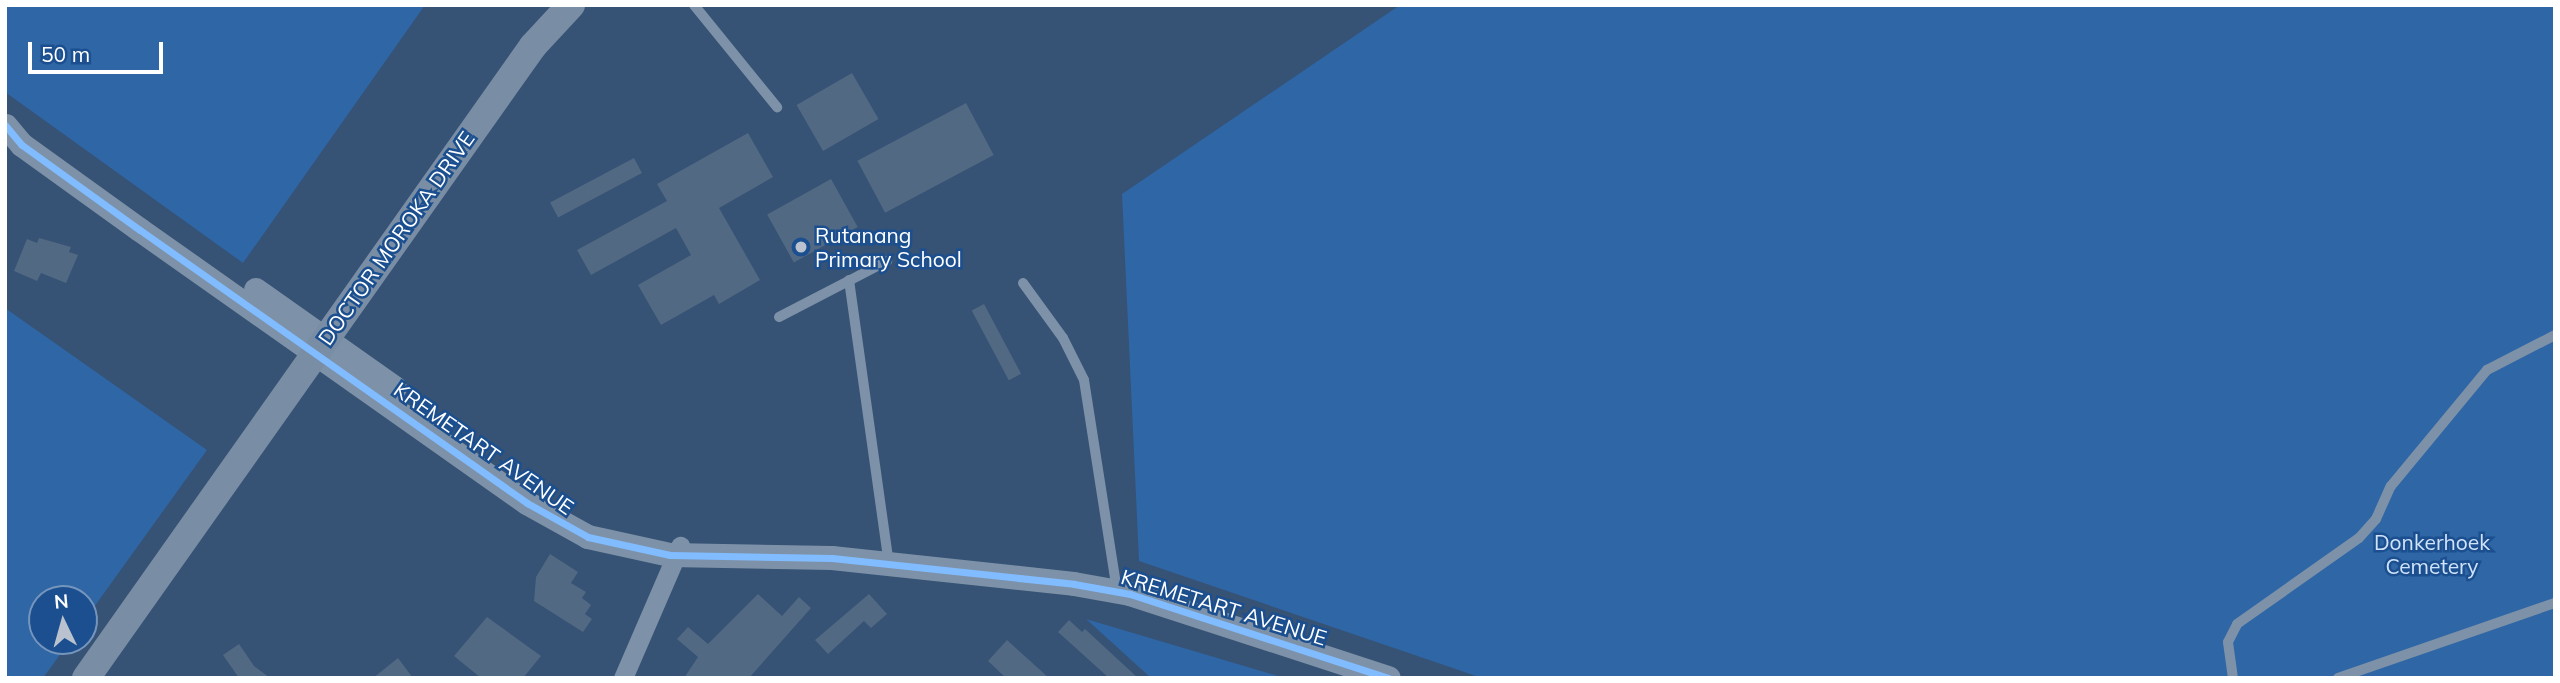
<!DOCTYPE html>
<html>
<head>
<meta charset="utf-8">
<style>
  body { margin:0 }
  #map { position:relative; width:2560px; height:683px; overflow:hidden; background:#365274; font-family:Mulish,sans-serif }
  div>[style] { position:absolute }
  .green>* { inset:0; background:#2f66a5 }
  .building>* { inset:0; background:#526984; transform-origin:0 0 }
  .service>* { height:10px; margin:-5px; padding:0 5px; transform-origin:5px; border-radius:5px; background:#7d92a8 }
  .minor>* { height:19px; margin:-9.5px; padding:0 9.5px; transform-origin:9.5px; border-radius:9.5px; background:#7d92a8 }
  .tertiary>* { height:24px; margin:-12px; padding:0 12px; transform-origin:12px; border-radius:12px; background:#7d92a8 }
  .secondary>* { height:28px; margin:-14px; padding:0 14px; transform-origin:14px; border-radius:14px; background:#798da4 }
  .cycleway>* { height:7px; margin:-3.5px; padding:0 3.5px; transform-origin:3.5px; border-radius:3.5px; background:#80bcff }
  .dots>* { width:19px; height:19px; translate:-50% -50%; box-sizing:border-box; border:4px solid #1b4f8f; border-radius:50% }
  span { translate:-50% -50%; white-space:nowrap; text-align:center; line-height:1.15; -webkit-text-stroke:5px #1b4f8f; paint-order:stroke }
  .poi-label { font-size:21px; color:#fff }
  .left { translate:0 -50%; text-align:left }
  .street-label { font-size:21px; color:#fff }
  .park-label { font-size:21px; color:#cfe3fa }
  .frame { position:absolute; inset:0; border:7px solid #fff; pointer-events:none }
  .north { position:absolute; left:28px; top:585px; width:70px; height:70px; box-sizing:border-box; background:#1b4f8f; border:2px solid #7695bc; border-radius:50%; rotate:355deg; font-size:19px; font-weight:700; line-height:28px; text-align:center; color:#fff }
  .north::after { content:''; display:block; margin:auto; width:24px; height:32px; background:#b9c2ce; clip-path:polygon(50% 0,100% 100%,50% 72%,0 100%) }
  .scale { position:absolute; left:28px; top:42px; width:135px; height:32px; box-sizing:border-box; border:4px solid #fff; border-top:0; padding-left:9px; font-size:21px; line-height:24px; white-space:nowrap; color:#fff; -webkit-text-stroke:5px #1b4f8f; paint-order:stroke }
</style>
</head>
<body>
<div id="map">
  <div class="green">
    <i style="clip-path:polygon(5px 5px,425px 5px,243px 263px,5px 92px)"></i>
    <i style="clip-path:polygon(1400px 5px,2555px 5px,2555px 678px,1482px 678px,1139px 561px,1122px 194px)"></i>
    <i style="clip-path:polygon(5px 308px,207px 450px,84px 621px,84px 599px,42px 599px,42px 641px,70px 641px,43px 678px,5px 678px)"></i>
    <i style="clip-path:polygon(1086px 619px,1285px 678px,1151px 678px)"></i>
  </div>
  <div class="building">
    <i style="left:852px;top:73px;width:53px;height:64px;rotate:60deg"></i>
    <i style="left:966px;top:103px;width:59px;height:123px;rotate:62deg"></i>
    <i style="clip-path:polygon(748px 133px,773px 177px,719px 208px,760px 280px,719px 304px,714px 295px,661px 325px,638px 285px,691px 255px,676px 228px,591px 275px,577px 250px,667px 201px,657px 184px)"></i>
    <i style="left:634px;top:158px;width:17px;height:95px;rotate:62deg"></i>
    <i style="left:831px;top:179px;width:55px;height:73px;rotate:61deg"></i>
    <i style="clip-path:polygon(39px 238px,71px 247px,69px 252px,78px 255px,66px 283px,41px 273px,37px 281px,14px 271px,27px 239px,37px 243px)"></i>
    <i style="left:984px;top:304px;width:79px;height:14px;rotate:62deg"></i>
    <i style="clip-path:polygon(550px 554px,578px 572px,571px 583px,586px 592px,582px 598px,591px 605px,585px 614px,592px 619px,583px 632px,534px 601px,536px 577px)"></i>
    <i style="clip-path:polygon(758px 594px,782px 616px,799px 597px,811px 608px,749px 678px,684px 678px,698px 657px,677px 639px,688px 627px,708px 644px)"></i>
    <i style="clip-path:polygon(869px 594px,887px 614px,871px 628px,864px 621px,828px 654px,815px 640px)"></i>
    <i style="clip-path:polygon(487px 617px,541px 656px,523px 678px,481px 678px,454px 656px)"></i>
    <i style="clip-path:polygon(1069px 620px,1082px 632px,1085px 629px,1138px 678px,1109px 678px,1058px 632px)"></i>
    <i style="clip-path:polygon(1007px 640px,1049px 678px,1006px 678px,988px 661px)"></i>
    <i style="clip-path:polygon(239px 644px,254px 666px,270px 678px,239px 678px,223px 655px)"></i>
    <i style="clip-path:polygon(398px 658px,413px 678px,373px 678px)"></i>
  </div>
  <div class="service">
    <i style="left:694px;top:5px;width:132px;rotate:50.9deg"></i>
    <i style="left:849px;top:280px;width:287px;rotate:82deg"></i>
    <i style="left:1023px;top:283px;width:68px;rotate:54deg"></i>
    <i style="left:1063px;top:338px;width:47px;rotate:63.4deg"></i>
    <i style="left:1084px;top:380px;width:214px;rotate:81.1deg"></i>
    <i style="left:779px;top:317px;width:122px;rotate:-27.4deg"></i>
    <i style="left:2233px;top:678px;width:36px;rotate:-98deg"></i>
    <i style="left:2228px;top:642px;width:20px;rotate:-63deg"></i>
    <i style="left:2237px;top:624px;width:149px;rotate:-35.2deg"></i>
    <i style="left:2359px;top:538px;width:25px;rotate:-48deg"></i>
    <i style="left:2376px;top:519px;width:36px;rotate:-66deg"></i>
    <i style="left:2391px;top:486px;width:151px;rotate:-50.4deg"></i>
    <i style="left:2487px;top:370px;width:76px;rotate:-27.2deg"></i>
    <i style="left:2338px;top:678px;width:230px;rotate:-19.1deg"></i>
  </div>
  <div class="minor">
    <i style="left:623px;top:678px;width:144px;rotate:-66.6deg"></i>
  </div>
  <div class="tertiary">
    <i style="left:6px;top:126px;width:25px;rotate:50deg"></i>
    <i style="left:22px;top:145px;width:145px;rotate:35.8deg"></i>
    <i style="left:140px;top:230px;width:474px;rotate:35.2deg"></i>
    <i style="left:527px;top:503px;width:70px;rotate:29.1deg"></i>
    <i style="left:588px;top:537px;width:84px;rotate:12.4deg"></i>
    <i style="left:670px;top:555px;width:162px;rotate:1.1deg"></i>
    <i style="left:832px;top:558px;width:243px;rotate:6.1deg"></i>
    <i style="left:1074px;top:584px;width:57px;rotate:10.1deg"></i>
    <i style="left:1130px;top:594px;width:272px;rotate:18deg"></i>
    <i style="left:256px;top:290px;width:170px;rotate:35.2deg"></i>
  </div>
  <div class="secondary">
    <i style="left:86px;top:678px;width:774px;rotate:-54.73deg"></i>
    <i style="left:533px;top:46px;width:56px;rotate:-47.2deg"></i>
  </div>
  <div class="cycleway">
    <i style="left:5px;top:125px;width:26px;rotate:50deg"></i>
    <i style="left:22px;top:145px;width:145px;rotate:35.8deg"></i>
    <i style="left:140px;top:230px;width:474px;rotate:35.2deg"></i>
    <i style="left:527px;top:503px;width:70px;rotate:29.1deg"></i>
    <i style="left:588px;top:537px;width:84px;rotate:12.4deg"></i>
    <i style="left:670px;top:555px;width:162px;rotate:1.1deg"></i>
    <i style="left:832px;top:558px;width:243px;rotate:6.1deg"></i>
    <i style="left:1074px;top:584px;width:57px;rotate:10.1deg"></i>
    <i style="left:1130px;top:594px;width:272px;rotate:18deg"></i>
  </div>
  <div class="dots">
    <i style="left:801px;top:247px;background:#b9c2ce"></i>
  </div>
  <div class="poi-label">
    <span class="left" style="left:815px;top:247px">Rutanang<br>Primary School</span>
  </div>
  <div class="street-label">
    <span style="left:396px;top:238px;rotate:-55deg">DOCTOR MOROKA DRIVE</span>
    <span style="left:484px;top:448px;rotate:35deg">KREMETART AVENUE</span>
    <span style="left:1224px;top:607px;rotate:17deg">KREMETART AVENUE</span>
  </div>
  <div class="park-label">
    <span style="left:2432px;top:554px">Donkerhoek<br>Cemetery</span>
  </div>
  <div class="frame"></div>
  <div class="north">N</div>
  <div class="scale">50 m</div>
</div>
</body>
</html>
